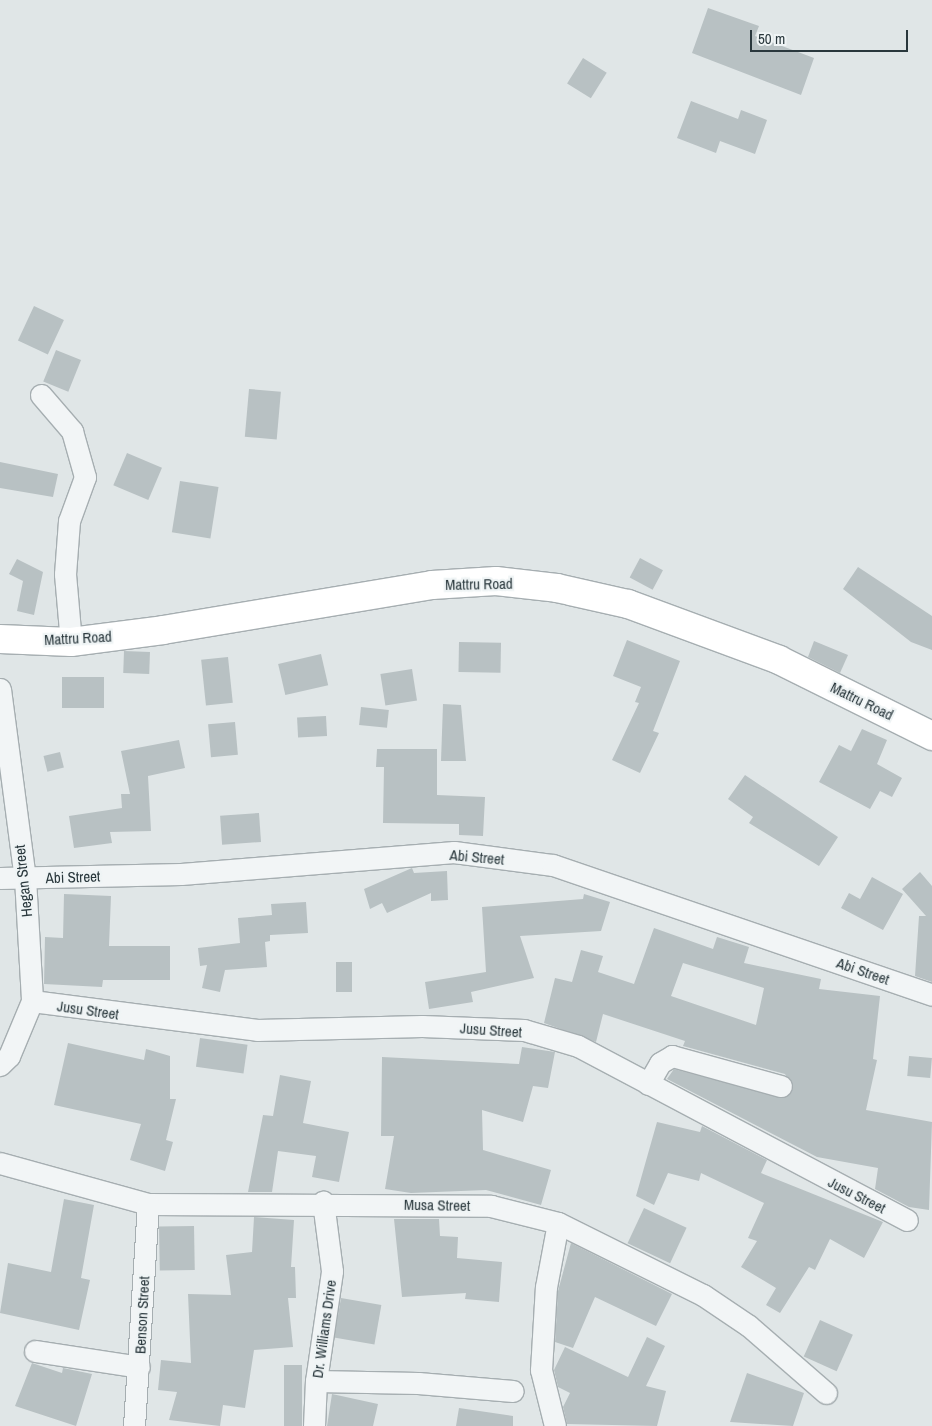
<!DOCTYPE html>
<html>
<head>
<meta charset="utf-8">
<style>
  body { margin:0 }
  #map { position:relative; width:932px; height:1426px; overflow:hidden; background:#e0e6e7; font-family:"Archivo Narrow",sans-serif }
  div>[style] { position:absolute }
  .building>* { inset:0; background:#b8c1c3; transform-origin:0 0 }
  .roads { filter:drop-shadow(1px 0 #a6aeb1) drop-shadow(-1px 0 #a6aeb1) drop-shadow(0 1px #a6aeb1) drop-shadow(0 -1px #a6aeb1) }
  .minor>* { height:21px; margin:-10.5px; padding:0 10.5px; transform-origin:10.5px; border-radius:10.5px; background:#f2f5f6 }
  .major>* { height:28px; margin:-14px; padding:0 14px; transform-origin:14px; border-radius:14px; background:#fff }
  span { translate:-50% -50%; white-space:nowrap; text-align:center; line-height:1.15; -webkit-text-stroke:4.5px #eff4f5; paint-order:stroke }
  .street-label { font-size:15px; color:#2a383d }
  .scale { position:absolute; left:750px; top:30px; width:158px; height:22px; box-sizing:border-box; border:2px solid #2a383d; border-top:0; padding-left:6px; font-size:15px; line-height:18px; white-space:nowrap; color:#2a383d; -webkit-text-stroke:4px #eff4f5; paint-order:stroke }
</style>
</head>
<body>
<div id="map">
  <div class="building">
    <i style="clip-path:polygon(708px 8px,759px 26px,755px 36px,814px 58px,801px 95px,692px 53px)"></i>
    <i style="left:583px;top:58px;width:28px;height:30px;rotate:32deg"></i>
    <i style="clip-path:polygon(691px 101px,738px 119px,741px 110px,767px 120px,755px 154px,720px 141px,716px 153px,677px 138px)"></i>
    <i style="left:34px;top:306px;width:33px;height:38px;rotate:25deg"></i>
    <i style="left:56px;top:350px;width:27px;height:34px;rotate:22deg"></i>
    <i style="left:249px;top:389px;width:32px;height:48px;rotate:5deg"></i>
    <i style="left:127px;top:453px;width:38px;height:35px;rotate:23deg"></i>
    <i style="clip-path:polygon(0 462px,58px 474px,53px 497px,0 488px)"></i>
    <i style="left:180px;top:481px;width:39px;height:52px;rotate:9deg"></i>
    <i style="left:640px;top:558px;width:26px;height:22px;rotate:28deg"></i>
    <i style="clip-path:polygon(17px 559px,43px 572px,34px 615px,17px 611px,23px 581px,9px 574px)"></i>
    <i style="clip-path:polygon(858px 567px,932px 616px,932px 650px,911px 642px,843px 589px)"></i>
    <i style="clip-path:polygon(627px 640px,680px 661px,653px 731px,659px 733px,640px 773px,612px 760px,639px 703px,635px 702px,641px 687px,613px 676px)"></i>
    <i style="clip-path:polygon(814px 641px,848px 655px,840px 673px,808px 657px)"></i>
    <i style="left:459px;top:642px;width:42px;height:30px;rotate:1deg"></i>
    <i style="left:124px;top:651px;width:26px;height:22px;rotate:2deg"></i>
    <i style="left:321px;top:654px;width:32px;height:44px;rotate:77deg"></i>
    <i style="left:228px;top:657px;width:46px;height:27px;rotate:84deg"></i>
    <i style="left:412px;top:669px;width:32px;height:32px;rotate:81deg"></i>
    <i style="left:62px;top:677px;width:42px;height:31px"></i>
    <i style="clip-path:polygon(443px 704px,461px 705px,466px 761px,441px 761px)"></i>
    <i style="left:361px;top:707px;width:28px;height:18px;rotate:6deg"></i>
    <i style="left:326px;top:716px;width:20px;height:29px;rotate:87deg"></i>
    <i style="left:235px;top:722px;width:33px;height:27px;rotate:85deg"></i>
    <i style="clip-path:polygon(862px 729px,887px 740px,877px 764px,902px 778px,892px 797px,880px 791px,870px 809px,819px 782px,839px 745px,851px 751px)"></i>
    <i style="clip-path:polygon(179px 740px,185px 768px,148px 776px,151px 831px,110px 832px,112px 843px,74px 848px,69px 816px,122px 808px,121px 794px,130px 794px,121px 751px)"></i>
    <i style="clip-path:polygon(377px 749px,437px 749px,437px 795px,485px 797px,483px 836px,459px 835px,459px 824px,383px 823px,384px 767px,376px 767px)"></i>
    <i style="left:60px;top:752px;width:16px;height:17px;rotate:76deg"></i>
    <i style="clip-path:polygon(745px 775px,838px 837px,819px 866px,749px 823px,753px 817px,728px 799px)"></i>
    <i style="left:259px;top:813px;width:29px;height:39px;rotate:86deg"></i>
    <i style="clip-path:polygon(412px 868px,414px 873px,447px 871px,448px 900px,431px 901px,431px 893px,387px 913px,382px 903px,370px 909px,364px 889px)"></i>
    <i style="clip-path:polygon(920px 872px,932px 886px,932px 982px,915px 976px,919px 916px,926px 916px,902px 889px)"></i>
    <i style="clip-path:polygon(872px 877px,903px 894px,883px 930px,841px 908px,849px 893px,860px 899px)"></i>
    <i style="clip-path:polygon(64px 894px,111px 896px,109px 946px,170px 946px,170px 980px,103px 980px,102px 987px,44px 984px,45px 937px,63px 938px)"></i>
    <i style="clip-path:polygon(584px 894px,610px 902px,601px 931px,520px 936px,534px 978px,471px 992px,473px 1002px,429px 1009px,425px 982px,486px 972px,482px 907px,583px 899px)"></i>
    <i style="clip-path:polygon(306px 902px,308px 933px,270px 935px,270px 941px,265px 942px,267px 967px,225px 970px,220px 992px,202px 988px,207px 965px,200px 966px,198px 948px,240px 943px,238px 918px,272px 915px,271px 904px)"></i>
    <i style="clip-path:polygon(evenodd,654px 928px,713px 949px,717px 937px,749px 947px,744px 963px,821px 979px,819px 989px,880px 996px,873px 1059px,877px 1060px,866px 1110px,932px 1122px,929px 1210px,909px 1207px,875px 1189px,878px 1168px,817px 1157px,667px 1079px,674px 1069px,784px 1098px,793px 1089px,785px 1074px,683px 1046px,685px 1041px,603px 1014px,596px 1042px,544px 1023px,555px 978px,572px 982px,581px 950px,603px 956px,598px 972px,634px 984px,654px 928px,683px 963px,764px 988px,756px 1025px,671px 996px,683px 963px)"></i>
    <i style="left:336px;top:962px;width:16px;height:30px"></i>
    <i style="left:200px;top:1038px;width:48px;height:29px;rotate:8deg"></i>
    <i style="clip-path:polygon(68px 1043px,144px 1060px,146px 1049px,170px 1056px,170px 1099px,176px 1099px,166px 1140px,173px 1142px,165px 1171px,130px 1160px,141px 1124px,54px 1105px)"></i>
    <i style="clip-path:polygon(522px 1047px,555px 1052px,548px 1088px,533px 1086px,523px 1122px,482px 1110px,483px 1150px,551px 1170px,541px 1205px,486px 1190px,411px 1193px,385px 1189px,394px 1136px,381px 1136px,382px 1057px,519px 1064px)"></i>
    <i style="left:909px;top:1056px;width:23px;height:20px;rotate:5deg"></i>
    <i style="clip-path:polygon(280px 1075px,311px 1081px,303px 1123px,349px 1132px,339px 1182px,312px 1177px,316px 1156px,278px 1151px,272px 1192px,248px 1192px,263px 1115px,273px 1116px)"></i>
    <i style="clip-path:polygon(657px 1122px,700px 1132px,702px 1126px,767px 1160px,761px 1173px,883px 1222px,864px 1258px,830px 1239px,815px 1270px,809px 1267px,780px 1313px,766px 1305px,776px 1288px,741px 1267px,757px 1241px,748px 1238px,764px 1203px,701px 1173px,699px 1181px,668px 1173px,654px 1205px,636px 1196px)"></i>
    <i style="clip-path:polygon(64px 1199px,94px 1205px,81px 1278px,90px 1280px,79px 1330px,0 1313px,8px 1263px,51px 1272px)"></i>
    <i style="left:644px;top:1208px;width:47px;height:39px;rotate:25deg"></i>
    <i style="clip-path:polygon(254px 1217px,294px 1220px,291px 1267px,295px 1267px,296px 1298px,288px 1298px,293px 1347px,254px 1350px,245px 1408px,223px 1405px,220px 1426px,169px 1420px,177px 1392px,158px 1390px,161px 1360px,191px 1363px,188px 1294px,231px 1295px,226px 1255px,252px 1252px)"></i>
    <i style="clip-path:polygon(394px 1219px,439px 1219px,440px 1236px,458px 1237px,457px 1258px,502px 1262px,499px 1302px,465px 1299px,466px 1293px,402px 1297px)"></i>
    <i style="left:194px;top:1226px;width:44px;height:35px;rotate:89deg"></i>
    <i style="clip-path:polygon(571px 1243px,672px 1294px,656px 1326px,595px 1297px,573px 1348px,555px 1342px,558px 1291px)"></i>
    <i style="left:341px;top:1298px;width:41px;height:40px;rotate:10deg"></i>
    <i style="left:820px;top:1320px;width:36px;height:40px;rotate:24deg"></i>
    <i style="clip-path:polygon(647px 1337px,665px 1346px,646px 1386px,666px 1391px,657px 1426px,567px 1424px,563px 1407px,570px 1393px,558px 1387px,554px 1370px,565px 1347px,628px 1377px)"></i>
    <i style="clip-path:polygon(32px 1363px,62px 1373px,63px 1368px,92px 1374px,76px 1426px,15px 1406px)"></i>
    <i style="left:284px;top:1365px;width:18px;height:61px"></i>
    <i style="clip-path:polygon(747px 1373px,804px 1393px,793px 1426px,730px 1422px)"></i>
    <i style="clip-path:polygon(332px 1394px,378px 1404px,373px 1426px,327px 1426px)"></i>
    <i style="clip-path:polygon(459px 1408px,513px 1416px,513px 1426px,456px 1426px)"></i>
  </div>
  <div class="roads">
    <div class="minor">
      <i style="left:41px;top:395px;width:48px;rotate:49.3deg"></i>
      <i style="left:72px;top:431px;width:48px;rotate:74.2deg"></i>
      <i style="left:85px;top:477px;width:47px;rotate:110deg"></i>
      <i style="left:69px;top:521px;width:53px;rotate:94.3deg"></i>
      <i style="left:65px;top:574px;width:68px;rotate:85deg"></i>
      <i style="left:0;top:689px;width:191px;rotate:82.5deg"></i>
      <i style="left:25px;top:878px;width:123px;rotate:86.7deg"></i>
      <i style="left:32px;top:1001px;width:60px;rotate:112.7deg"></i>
      <i style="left:9px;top:1056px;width:13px;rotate:135deg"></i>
      <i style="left:0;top:878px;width:181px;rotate:-1.3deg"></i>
      <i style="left:181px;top:874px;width:274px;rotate:-4.6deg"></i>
      <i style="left:454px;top:852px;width:100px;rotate:7.5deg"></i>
      <i style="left:553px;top:865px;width:401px;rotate:18.9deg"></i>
      <i style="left:32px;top:1001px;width:227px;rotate:7.3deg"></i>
      <i style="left:257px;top:1030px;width:165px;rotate:-1.4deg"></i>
      <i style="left:422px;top:1026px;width:102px;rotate:2.2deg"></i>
      <i style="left:524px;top:1030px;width:56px;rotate:16.5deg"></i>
      <i style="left:578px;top:1046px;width:372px;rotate:27.9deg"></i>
      <i style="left:648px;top:1084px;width:24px;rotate:-60deg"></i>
      <i style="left:660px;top:1063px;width:14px;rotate:-30deg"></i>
      <i style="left:672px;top:1056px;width:113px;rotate:15.4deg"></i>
      <i style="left:0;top:1163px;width:154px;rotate:15.5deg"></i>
      <i style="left:148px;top:1204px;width:343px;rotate:0.3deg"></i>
      <i style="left:491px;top:1206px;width:69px;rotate:14.2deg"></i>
      <i style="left:558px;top:1223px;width:162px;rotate:26.4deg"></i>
      <i style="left:703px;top:1295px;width:55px;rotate:34deg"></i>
      <i style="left:749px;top:1326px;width:102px;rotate:41deg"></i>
      <i style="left:35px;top:1351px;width:105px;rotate:8.7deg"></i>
      <i style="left:316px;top:1381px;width:102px;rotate:1.1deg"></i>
      <i style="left:418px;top:1383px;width:95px;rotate:4.8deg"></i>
      <i style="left:134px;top:1426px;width:222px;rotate:-86.4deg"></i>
      <i style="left:314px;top:1426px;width:45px;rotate:-87.5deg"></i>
      <i style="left:316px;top:1381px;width:111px;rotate:-81.7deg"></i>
      <i style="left:332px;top:1271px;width:70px;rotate:-97.4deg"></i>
      <i style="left:555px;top:1426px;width:58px;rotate:-104deg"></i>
      <i style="left:541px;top:1370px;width:83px;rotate:-86.6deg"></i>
      <i style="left:546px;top:1287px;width:65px;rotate:-79.4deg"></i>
    </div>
    <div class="major">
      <i style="left:0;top:639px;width:71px;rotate:2.4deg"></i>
      <i style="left:71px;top:642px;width:93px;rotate:-7.4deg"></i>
      <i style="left:163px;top:630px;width:273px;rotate:-9.5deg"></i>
      <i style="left:432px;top:585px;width:64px;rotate:-3.6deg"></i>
      <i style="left:496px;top:581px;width:61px;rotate:6.5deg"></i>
      <i style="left:557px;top:588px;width:73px;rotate:12.7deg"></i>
      <i style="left:628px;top:604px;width:161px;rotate:20.3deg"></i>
      <i style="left:779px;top:660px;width:171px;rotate:26.4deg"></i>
    </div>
  </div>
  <div class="street-label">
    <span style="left:479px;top:584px;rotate:-1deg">Mattru Road</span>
    <span style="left:78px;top:638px;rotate:-3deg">Mattru Road</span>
    <span style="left:862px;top:701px;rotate:26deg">Mattru Road</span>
    <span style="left:477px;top:857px;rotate:5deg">Abi Street</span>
    <span style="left:73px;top:877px;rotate:-2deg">Abi Street</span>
    <span style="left:23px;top:881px;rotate:-96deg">Hegan Street</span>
    <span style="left:863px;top:971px;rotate:19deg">Abi Street</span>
    <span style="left:88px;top:1010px;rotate:8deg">Jusu Street</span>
    <span style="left:491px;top:1030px;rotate:4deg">Jusu Street</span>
    <span style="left:857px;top:1195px;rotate:27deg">Jusu Street</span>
    <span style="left:437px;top:1205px;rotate:1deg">Musa Street</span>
    <span style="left:142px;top:1315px;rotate:-87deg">Benson Street</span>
    <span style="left:324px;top:1329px;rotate:-82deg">Dr. Williams Drive</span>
  </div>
  <div class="scale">50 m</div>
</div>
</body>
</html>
